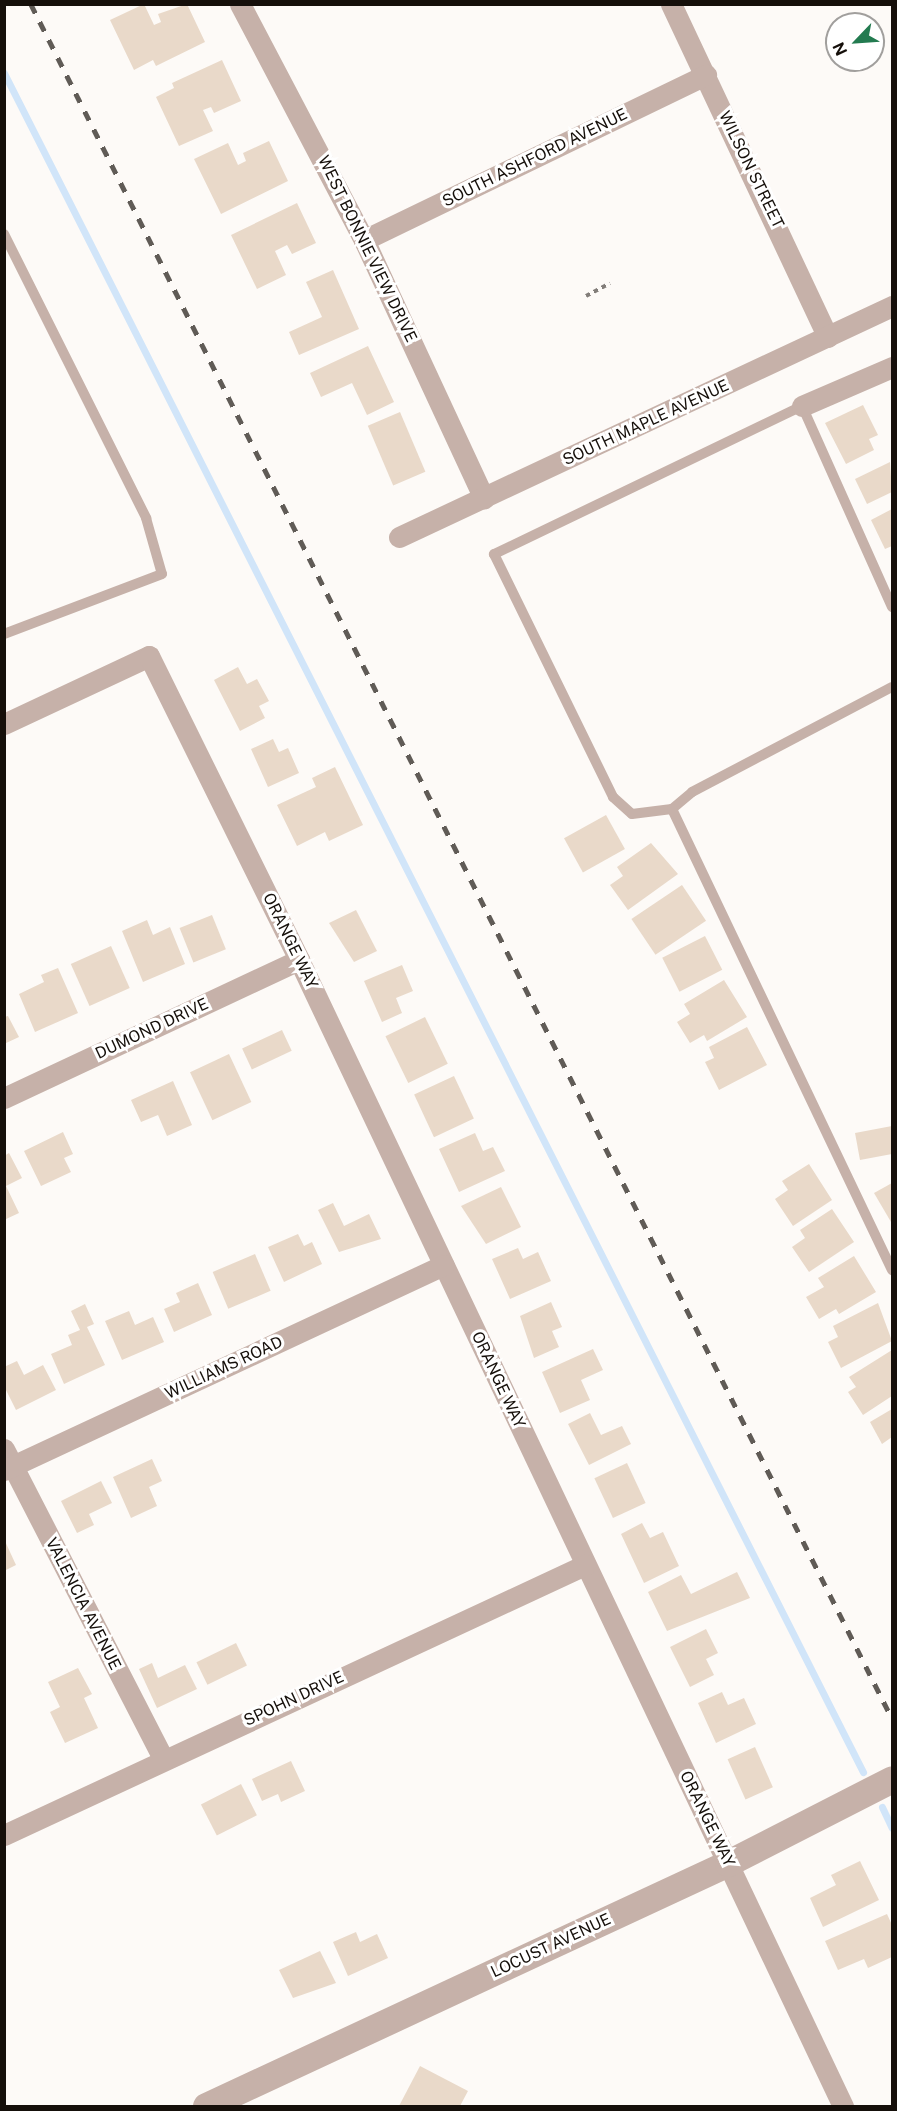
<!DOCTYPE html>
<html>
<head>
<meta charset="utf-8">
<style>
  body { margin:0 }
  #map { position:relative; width:897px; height:2111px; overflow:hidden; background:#fdfaf7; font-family:"Public Sans",sans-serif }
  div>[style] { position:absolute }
  .stream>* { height:7px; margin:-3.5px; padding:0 3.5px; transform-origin:3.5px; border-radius:3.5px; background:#d1e5f9 }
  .building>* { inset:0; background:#e9d9c9; transform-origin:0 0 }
  .path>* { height:4px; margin-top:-2px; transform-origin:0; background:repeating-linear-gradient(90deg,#827d79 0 4.5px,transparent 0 9px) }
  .service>* { height:10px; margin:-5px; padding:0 5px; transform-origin:5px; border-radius:5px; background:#c6b1a9 }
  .minor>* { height:21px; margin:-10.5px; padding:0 10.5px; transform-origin:10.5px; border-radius:10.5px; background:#c6b1a9 }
  .tertiary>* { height:27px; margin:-13.5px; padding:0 13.5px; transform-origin:13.5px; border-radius:13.5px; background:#c6b1a9 }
  .rail>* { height:4.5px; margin-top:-2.25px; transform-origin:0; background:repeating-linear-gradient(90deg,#605b56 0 10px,transparent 0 20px) }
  span { translate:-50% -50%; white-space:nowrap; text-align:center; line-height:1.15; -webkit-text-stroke:6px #fff; paint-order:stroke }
  .street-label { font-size:16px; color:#150f0a }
  .frame { position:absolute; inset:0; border:6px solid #150f0a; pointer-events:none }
  .north { position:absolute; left:825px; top:12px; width:60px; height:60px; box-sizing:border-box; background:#fff; border:2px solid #a19f9d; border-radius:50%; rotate:245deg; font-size:16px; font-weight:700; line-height:24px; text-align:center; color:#150f0a }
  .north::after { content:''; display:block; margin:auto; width:21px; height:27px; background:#237b50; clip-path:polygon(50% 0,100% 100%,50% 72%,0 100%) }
</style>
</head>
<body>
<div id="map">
  <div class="stream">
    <i style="left:4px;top:73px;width:1904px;rotate:63.18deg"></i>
    <i style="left:882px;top:1807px;width:23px;rotate:65deg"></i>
  </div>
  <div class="building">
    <i style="clip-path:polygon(144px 4px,154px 25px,161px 22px,158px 14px,187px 4px,205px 42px,156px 66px,153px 60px,134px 70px,110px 20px)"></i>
    <i style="clip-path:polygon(222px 60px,241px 101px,214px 113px,211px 107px,203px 110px,213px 131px,179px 146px,156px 97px,174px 88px,172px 83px)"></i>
    <i style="clip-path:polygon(269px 141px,288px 181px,221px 214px,194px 159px,228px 143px,238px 165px,246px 161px,243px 153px)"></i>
    <i style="clip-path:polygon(297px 203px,316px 243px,292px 254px,287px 245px,275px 251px,286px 275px,257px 289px,231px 235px)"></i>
    <i style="clip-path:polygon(333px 270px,359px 329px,299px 355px,289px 332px,322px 317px,306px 282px)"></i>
    <i style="clip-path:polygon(368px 346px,394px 402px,367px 415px,352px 383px,321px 397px,310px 373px)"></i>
    <i style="clip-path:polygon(863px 405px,878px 435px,869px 439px,874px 450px,846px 464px,825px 423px)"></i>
    <i style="left:400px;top:412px;width:65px;height:35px;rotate:67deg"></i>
    <i style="clip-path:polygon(890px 462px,892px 492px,867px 504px,855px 479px)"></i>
    <i style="clip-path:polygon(892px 509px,892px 546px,885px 549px,871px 520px)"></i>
    <i style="clip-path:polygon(238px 667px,247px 684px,257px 679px,269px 701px,259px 706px,265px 718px,240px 731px,214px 680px)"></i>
    <i style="clip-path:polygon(273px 739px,279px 752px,288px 748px,299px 773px,268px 787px,251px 749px)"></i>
    <i style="clip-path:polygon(335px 767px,363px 825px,329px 841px,325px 832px,297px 846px,277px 805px,316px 787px,312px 778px)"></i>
    <i style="left:606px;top:815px;width:39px;height:48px;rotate:61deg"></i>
    <i style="clip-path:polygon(651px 843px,678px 874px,628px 910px,610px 885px,623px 876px,617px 867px)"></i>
    <i style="left:682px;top:885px;width:43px;height:61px;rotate:56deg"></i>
    <i style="clip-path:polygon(356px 910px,377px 951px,354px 962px,329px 923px)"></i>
    <i style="left:212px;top:915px;width:37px;height:35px;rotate:68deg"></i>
    <i style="clip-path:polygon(147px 920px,153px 935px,170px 927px,185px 964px,143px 982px,122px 931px)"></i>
    <i style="left:705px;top:936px;width:38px;height:48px;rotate:63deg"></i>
    <i style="left:111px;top:946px;width:46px;height:44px;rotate:66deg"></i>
    <i style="clip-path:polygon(402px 965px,413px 991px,396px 998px,402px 1013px,382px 1022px,364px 981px)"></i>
    <i style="clip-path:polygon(58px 968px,78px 1013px,35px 1032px,19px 994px,44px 982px,41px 975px)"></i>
    <i style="clip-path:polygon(724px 980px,747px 1017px,707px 1041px,704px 1035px,690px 1043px,677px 1022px,690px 1014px,684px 1004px)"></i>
    <i style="clip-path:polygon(8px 1016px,19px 1037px,4px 1044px,4px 1017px)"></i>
    <i style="left:425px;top:1017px;width:52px;height:44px;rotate:64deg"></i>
    <i style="clip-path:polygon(747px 1027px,767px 1065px,719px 1090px,705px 1062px,714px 1058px,709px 1047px)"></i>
    <i style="left:282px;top:1030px;width:23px;height:44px;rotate:65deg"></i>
    <i style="left:229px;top:1054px;width:53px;height:43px;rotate:65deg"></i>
    <i style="left:454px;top:1076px;width:47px;height:44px;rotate:65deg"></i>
    <i style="clip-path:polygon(173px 1081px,192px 1125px,167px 1136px,158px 1115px,141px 1122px,131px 1100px)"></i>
    <i style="clip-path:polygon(892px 1126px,892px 1154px,860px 1160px,855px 1133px)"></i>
    <i style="clip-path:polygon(63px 1132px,73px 1154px,64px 1158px,71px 1172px,41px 1186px,24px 1151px)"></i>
    <i style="clip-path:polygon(475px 1133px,483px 1151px,493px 1147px,505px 1171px,459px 1192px,439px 1149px)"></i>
    <i style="clip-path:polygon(9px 1153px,22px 1178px,6px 1186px,19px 1213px,4px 1220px,4px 1156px)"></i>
    <i style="clip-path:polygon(809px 1164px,832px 1200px,793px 1226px,775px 1199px,788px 1190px,782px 1181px)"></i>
    <i style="clip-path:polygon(892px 1183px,892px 1221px,891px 1222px,874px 1193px)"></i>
    <i style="clip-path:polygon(501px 1187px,521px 1227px,486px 1244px,461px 1206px)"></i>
    <i style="clip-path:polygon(333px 1203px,344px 1226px,369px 1214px,381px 1239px,339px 1252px,318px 1210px)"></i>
    <i style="clip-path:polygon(832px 1209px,854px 1242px,809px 1272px,792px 1247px,805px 1238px,800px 1230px)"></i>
    <i style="clip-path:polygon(298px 1234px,304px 1246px,312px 1242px,322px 1264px,284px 1282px,268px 1247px)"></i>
    <i style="clip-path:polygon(518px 1248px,523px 1259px,538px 1252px,551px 1281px,510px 1299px,492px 1259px)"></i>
    <i style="left:255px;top:1254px;width:40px;height:46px;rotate:67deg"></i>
    <i style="clip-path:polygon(854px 1256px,876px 1292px,839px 1314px,836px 1309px,819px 1319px,806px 1297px,824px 1287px,818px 1278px)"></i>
    <i style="clip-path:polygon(198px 1283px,212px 1315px,174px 1332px,164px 1309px,180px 1302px,176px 1293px)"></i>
    <i style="clip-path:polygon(551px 1302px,562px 1327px,552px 1331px,559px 1347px,534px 1358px,520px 1316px)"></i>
    <i style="clip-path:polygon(878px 1303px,892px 1341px,841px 1368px,828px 1342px,838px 1337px,833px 1326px)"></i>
    <i style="clip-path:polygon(85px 1304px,94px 1324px,87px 1327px,105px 1365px,64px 1384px,51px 1354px,72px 1345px,68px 1335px,80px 1330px,71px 1311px)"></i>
    <i style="clip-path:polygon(129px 1311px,135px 1325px,153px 1317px,164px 1342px,122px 1360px,105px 1321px)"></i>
    <i style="clip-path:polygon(593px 1349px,603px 1370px,581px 1380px,590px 1400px,560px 1413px,542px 1372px)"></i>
    <i style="clip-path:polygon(892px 1350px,892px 1396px,863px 1415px,848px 1392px,856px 1387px,849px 1377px)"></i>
    <i style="clip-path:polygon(17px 1361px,24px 1375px,43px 1365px,56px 1390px,16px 1410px,4px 1386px,4px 1367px)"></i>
    <i style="clip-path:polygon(892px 1409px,892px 1437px,882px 1444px,870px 1422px)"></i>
    <i style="clip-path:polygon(590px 1413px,601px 1435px,622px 1426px,631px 1444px,589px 1465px,568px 1424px)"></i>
    <i style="clip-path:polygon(152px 1459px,162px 1481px,149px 1487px,157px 1506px,131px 1518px,113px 1477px)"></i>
    <i style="left:627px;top:1463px;width:44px;height:36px;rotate:65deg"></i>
    <i style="clip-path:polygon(101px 1481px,112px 1503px,89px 1514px,94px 1525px,77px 1533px,61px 1501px)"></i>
    <i style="clip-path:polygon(642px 1523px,650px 1538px,663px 1532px,679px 1566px,644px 1583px,621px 1534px)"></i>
    <i style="clip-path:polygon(4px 1539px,16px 1565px,4px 1571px)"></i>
    <i style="clip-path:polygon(737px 1572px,750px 1598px,667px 1631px,648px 1592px,681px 1575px,691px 1594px)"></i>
    <i style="clip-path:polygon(706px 1629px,718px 1653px,706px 1659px,714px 1675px,690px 1687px,670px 1647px)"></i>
    <i style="left:236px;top:1643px;width:25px;height:44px;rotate:64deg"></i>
    <i style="clip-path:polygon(152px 1663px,158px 1678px,185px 1665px,197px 1689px,157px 1708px,139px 1669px)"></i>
    <i style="clip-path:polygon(78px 1668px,92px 1694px,84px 1698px,98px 1728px,65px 1743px,50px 1712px,60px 1707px,48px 1682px)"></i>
    <i style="clip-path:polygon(722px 1692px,728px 1705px,744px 1698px,756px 1724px,716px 1743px,698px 1703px)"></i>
    <i style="left:755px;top:1747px;width:44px;height:30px;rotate:66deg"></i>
    <i style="clip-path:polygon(291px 1761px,305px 1791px,281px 1802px,278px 1794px,262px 1801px,252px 1779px)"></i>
    <i style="left:241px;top:1784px;width:35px;height:45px;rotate:63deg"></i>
    <i style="clip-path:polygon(860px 1861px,879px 1900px,823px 1927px,810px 1898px,836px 1885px,831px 1875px)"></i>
    <i style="clip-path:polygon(887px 1914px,892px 1925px,892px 1957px,868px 1968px,864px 1959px,838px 1970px,825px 1941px)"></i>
    <i style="clip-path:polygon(356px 1932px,360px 1942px,377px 1934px,388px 1958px,348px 1976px,333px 1942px)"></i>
    <i style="clip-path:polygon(320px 1951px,336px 1983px,293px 1998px,279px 1970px)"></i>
    <i style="clip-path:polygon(420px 2066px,468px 2091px,460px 2106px,399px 2106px)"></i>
  </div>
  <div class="path">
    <i style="left:586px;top:296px;width:27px;rotate:-28deg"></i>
  </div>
  <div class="service">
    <i style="left:4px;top:234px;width:318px;rotate:63.4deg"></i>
    <i style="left:146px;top:518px;width:58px;rotate:74.1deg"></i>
    <i style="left:162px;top:574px;width:169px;rotate:159.2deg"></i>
    <i style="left:892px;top:607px;width:220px;rotate:-114.1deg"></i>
    <i style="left:802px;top:406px;width:342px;rotate:154.3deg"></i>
    <i style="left:494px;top:554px;width:271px;rotate:63.9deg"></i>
    <i style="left:613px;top:797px;width:25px;rotate:42deg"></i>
    <i style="left:632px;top:814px;width:40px;rotate:-7.1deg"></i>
    <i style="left:672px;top:809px;width:26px;rotate:-40deg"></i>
    <i style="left:692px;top:792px;width:226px;rotate:-27.7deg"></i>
    <i style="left:672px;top:809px;width:511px;rotate:64.49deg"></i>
  </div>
  <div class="minor">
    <i style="left:240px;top:4px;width:267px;rotate:62.3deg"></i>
    <i style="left:364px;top:240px;width:285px;rotate:65.1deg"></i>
    <i style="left:671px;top:4px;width:368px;rotate:64.8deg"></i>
    <i style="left:364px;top:240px;width:380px;rotate:-25.8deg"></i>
    <i style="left:802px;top:406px;width:98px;rotate:-23.4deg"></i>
    <i style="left:399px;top:537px;width:544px;rotate:-25.11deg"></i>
    <i style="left:4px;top:724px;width:160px;rotate:-25.1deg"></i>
    <i style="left:149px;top:656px;width:339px;rotate:63.7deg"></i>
    <i style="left:299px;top:960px;width:1269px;rotate:64.61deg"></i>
    <i style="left:4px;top:1098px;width:326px;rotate:-25.1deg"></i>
    <i style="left:4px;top:1449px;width:348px;rotate:62.8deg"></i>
    <i style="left:4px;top:1470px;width:485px;rotate:-25deg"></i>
    <i style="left:4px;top:1835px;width:641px;rotate:-24.93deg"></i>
  </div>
  <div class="tertiary">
    <i style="left:206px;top:2106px;width:576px;rotate:-24.96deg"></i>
    <i style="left:728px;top:1863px;width:184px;rotate:-27.1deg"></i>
  </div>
  <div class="rail">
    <i style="left:31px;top:4px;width:1918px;rotate:63.33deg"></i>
  </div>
  <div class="street-label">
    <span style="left:535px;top:158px;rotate:-26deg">SOUTH ASHFORD AVENUE</span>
    <span style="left:751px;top:170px;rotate:64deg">WILSON STREET</span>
    <span style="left:367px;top:249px;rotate:64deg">WEST BONNIE VIEW DRIVE</span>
    <span style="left:646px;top:423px;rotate:-25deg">SOUTH MAPLE AVENUE</span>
    <span style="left:290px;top:941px;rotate:64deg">ORANGE WAY</span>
    <span style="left:152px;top:1029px;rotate:-25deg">DUMOND DRIVE</span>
    <span style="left:224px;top:1368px;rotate:-25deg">WILLIAMS ROAD</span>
    <span style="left:498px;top:1380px;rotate:65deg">ORANGE WAY</span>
    <span style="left:83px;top:1604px;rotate:63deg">VALENCIA AVENUE</span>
    <span style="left:294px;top:1699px;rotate:-25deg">SPOHN DRIVE</span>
    <span style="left:707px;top:1819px;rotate:64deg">ORANGE WAY</span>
    <span style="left:551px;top:1946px;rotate:-25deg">LOCUST AVENUE</span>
  </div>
  <div class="frame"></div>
  <div class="north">N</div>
</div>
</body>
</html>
